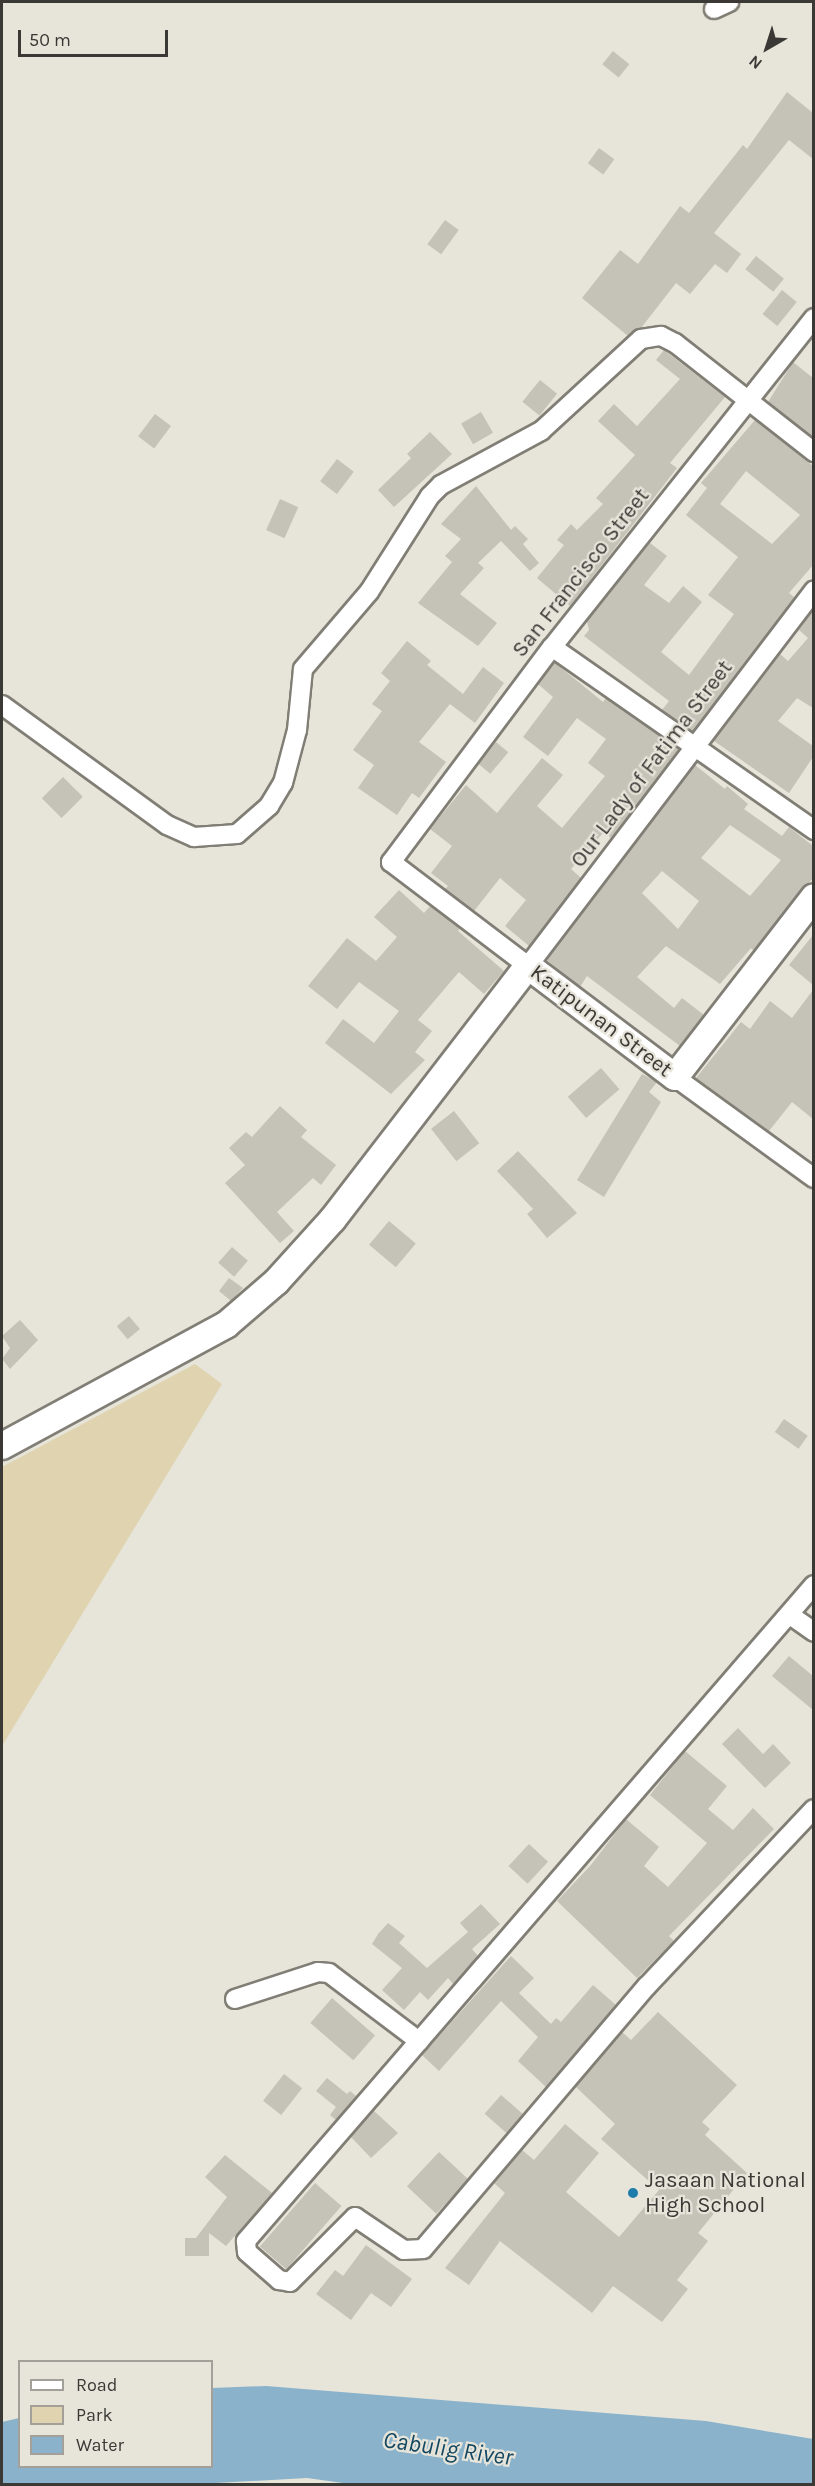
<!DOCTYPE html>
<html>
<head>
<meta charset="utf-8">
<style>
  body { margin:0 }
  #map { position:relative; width:815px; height:2486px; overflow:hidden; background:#e7e4da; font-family:Karla,sans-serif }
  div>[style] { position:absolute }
  .green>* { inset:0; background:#dfd4af }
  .water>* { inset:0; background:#8ab3cb }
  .building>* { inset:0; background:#c5c2b8; transform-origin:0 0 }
  .roads { filter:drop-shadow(2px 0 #807e75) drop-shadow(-2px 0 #807e75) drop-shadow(0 2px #807e75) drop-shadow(0 -2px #807e75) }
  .street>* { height:18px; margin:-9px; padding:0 9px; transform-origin:9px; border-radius:9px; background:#fff }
  .secondary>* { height:26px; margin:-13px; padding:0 13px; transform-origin:13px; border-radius:13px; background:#fff }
  .dots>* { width:16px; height:16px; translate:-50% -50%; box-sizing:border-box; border:3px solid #e7e4da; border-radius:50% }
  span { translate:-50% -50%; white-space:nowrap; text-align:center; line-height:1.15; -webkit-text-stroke:4.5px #e7e4da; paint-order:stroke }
  .street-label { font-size:22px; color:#3a3935 }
  .poi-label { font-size:22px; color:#3a3935 }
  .left { translate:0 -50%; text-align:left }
  .water-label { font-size:24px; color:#144861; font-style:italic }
  .frame { position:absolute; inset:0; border:3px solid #3a3935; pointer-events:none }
  .legend { position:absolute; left:18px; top:2360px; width:195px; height:108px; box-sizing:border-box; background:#e7e4da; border:2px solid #a2a098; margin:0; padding:8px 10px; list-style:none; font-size:18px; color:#3a3935 }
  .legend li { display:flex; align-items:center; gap:12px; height:30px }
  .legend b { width:30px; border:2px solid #a2a098 }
  .north { position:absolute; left:737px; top:18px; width:60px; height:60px; -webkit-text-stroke:4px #e7e4da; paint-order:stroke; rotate:219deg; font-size:16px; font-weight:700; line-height:24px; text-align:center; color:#3a3935 }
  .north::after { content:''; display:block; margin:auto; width:21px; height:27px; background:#3a3935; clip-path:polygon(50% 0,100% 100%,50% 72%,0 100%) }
  .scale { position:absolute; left:18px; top:30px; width:150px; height:27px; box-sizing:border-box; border:3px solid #3a3935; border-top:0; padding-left:8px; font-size:18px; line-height:21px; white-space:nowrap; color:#3a3935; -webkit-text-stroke:4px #e7e4da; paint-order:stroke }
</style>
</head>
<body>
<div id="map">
  <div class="green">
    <i style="clip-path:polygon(195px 1364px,222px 1384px,2px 1746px,2px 1467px)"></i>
  </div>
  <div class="water">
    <i style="clip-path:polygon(266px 2386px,706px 2421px,813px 2439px,813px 2484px,350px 2484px,307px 2478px,197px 2484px,2px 2484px,2px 2422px,19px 2418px,20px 2466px,212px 2466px,212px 2388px)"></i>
  </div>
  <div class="building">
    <i style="left:613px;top:51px;width:21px;height:17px;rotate:39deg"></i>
    <i style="clip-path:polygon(787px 92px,813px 113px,813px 159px,789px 140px,714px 233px,741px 254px,727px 273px,715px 264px,690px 294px,676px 283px,641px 328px,628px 336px,582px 298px,620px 250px,638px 264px,680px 206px,689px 213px,743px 145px,747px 149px)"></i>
    <i style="left:599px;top:148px;width:19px;height:19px;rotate:36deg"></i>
    <i style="left:445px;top:220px;width:17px;height:30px;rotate:36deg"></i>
    <i style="left:756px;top:256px;width:36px;height:17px;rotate:39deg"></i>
    <i style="left:782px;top:290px;width:19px;height:31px;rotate:39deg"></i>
    <i style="clip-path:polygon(664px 350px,725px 397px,670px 463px,677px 468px,570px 606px,537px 578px,564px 545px,557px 540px,571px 524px,577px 530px,603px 504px,596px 498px,635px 455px,598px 421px,614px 404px,637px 426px,680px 379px,656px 360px)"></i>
    <i style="clip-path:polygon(793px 362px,813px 378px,813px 437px,768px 402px)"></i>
    <i style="left:540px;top:380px;width:22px;height:28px;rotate:39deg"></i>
    <i style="left:481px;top:412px;width:24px;height:23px;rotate:60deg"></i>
    <i style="left:155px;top:414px;width:20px;height:28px;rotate:37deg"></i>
    <i style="clip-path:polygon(evenodd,755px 420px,813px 466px,813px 565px,789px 593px,795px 598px,693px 732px,662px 710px,669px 701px,584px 636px,589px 630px,587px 621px,650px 543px,667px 556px,644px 585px,669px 603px,683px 586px,702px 602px,661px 652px,689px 675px,734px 614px,708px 595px,738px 557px,686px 515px,707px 488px,701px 483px,755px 420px,746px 471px,800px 515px,772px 544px,720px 504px,746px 471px)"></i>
    <i style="clip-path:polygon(430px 432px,452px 454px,394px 507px,378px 490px,411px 458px,407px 454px)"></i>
    <i style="left:337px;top:459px;width:21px;height:28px;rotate:37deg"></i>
    <i style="clip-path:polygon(476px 486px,511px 530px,515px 526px,528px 539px,523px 544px,539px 563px,530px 571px,501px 541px,478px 563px,484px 568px,460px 594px,497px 623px,478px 646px,418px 603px,452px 562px,445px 556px,461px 539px,441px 524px)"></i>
    <i style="left:280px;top:499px;width:20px;height:34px;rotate:24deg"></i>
    <i style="clip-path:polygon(812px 612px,813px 708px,797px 698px,778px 721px,813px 746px,813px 757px,789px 793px,714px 741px,780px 654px,788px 661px,808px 638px,799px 630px)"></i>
    <i style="clip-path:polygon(407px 641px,431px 661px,427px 665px,463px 694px,483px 667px,504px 683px,475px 723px,450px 704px,419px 742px,446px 762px,419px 798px,412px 793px,397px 815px,358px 788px,374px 765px,353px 750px,382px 711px,372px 704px,390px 681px,381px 673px)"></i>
    <i style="clip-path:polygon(554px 662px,603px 702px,606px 698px,679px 749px,611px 838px,604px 832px,571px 869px,581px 878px,529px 946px,505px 926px,526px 900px,500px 878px,474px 911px,445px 889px,448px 886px,431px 873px,452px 846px,430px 829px,466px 785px,497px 813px,542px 758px,563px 775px,537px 806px,562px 828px,605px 776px,588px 763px,606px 739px,577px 718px,548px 756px,523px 737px,553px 697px,538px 684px)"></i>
    <i style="left:496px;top:742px;width:16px;height:28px;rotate:40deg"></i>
    <i style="clip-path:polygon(evenodd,695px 765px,725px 789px,727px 786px,748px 804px,744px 809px,782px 836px,789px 827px,813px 846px,813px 878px,754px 951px,751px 948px,720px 984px,666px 946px,637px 977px,674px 1008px,682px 998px,704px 1015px,680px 1046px,587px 976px,580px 987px,547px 960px,695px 765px,730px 825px,781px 860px,750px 896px,701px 858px,730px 825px,695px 765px,662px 871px,699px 901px,678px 929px,642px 893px,662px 871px)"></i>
    <i style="left:63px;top:777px;width:28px;height:30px;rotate:45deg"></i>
    <i style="clip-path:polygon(399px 890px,424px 913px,430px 906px,460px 928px,458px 931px,504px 971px,484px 994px,459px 972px,418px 1020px,432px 1031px,415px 1052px,425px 1060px,391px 1094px,325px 1043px,343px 1019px,374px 1043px,399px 1011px,359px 982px,337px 1009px,308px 986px,347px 938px,376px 961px,397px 937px,374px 917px)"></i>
    <i style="clip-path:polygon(813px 935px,813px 985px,789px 965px)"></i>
    <i style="clip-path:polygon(813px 990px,813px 1119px,792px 1102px,769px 1131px,696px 1078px,741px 1022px,750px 1029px,770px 1001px,792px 1018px)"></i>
    <i style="left:601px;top:1068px;width:28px;height:44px;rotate:49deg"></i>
    <i style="clip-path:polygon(642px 1074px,657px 1082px,649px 1092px,661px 1102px,604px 1197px,577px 1180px)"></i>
    <i style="clip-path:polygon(280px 1106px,307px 1130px,301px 1137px,336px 1165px,321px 1185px,313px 1178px,277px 1212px,294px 1231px,280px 1243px,225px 1183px,245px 1165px,229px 1148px,246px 1132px,252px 1137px)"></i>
    <i style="left:454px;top:1111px;width:41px;height:29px;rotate:52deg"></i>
    <i style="clip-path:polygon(518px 1151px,577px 1213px,547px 1238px,527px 1214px,533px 1209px,497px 1171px)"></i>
    <i style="left:389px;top:1221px;width:35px;height:31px;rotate:40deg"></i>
    <i style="left:232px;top:1247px;width:21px;height:21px;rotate:41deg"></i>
    <i style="clip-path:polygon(229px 1278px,243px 1288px,231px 1301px,219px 1291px)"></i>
    <i style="left:129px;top:1316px;width:17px;height:16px;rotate:50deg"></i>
    <i style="clip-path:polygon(20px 1320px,38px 1340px,10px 1369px,2px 1359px,10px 1348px,2px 1336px)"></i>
    <i style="left:784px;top:1419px;width:29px;height:16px;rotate:35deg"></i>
    <i style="clip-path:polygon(789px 1656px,813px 1676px,813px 1710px,772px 1676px)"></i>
    <i style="clip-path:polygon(738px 1728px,763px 1754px,773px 1744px,791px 1763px,765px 1788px,722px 1744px)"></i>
    <i style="clip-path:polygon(685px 1751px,727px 1786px,708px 1809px,733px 1830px,753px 1808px,774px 1829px,669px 1936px,674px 1941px,637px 1978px,557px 1901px,591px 1865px,626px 1819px,659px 1847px,644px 1866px,668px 1887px,707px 1843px,650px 1795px)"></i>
    <i style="left:529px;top:1844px;width:26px;height:30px;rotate:43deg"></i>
    <i style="clip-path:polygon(481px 1904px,500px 1924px,472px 1949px,478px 1956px,453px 1984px,448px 1978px,428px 2000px,420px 1992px,404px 2010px,382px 1990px,402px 1968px,372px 1944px,378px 1934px,388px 1923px,405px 1936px,399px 1943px,427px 1968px,468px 1932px,460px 1923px)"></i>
    <i style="clip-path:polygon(511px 1956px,534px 1978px,519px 1993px,551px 2024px,556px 2018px,561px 2022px,593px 1985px,616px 2005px,546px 2087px,518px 2061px,538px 2037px,501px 2001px,439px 2071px,422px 2055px)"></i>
    <i style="left:332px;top:1998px;width:57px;height:33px;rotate:41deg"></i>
    <i style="clip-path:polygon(658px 2012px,737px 2085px,702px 2122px,710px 2129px,705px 2135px,747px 2173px,698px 2233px,708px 2241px,677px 2280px,688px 2289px,662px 2322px,613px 2286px,592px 2313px,500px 2241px,469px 2285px,445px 2268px,505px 2193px,494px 2183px,522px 2150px,534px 2160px,565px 2124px,599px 2153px,566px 2192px,619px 2237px,659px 2190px,601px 2139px,615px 2124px,576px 2087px,622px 2032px,631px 2040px)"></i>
    <i style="left:284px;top:2074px;width:23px;height:34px;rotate:38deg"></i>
    <i style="clip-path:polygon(327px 2078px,347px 2094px,350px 2091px,356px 2096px,336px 2120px,330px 2115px,336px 2107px,316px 2091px)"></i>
    <i style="left:501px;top:2095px;width:29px;height:25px;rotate:41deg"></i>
    <i style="clip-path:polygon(374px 2111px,398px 2133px,371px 2158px,351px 2137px)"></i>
    <i style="left:439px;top:2152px;width:40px;height:47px;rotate:43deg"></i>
    <i style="clip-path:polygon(225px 2155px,272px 2193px,226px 2246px,209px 2233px,209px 2256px,185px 2256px,185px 2238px,196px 2238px,227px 2197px,205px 2177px)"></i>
    <i style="left:315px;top:2183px;width:35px;height:84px;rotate:41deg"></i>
    <i style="clip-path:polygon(366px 2245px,412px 2279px,391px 2307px,371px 2293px,351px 2320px,316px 2294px,335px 2270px,343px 2276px)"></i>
  </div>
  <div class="roads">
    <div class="street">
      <i style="left:714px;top:9px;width:17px;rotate:-25deg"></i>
      <i style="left:814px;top:318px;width:421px;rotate:128.5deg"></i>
      <i style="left:552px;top:647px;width:269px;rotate:126.8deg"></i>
      <i style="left:391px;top:862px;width:172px;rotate:37.2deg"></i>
      <i style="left:528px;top:966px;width:472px;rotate:-52.7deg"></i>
      <i style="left:552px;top:647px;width:320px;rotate:34.9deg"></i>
      <i style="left:2px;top:705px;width:204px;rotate:36deg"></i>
      <i style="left:167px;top:825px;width:30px;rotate:24deg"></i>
      <i style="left:194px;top:837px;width:43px;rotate:-4deg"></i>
      <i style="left:237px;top:834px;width:43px;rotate:-41.2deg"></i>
      <i style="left:269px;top:806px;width:27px;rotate:-59deg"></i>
      <i style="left:283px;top:783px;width:55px;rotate:-75.2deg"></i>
      <i style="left:297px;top:730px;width:61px;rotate:-84.4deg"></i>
      <i style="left:303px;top:669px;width:101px;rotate:-49.4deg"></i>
      <i style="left:369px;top:592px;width:114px;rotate:-57.6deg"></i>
      <i style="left:430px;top:496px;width:16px;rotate:-45deg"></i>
      <i style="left:441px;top:485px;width:114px;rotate:-28.4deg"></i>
      <i style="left:541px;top:431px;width:136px;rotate:-42.6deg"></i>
      <i style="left:641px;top:339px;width:20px;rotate:-9deg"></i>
      <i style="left:661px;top:336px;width:16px;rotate:27deg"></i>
      <i style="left:675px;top:343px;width:177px;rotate:38.1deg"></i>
      <i style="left:675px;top:1077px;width:172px;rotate:36deg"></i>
      <i style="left:814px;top:1585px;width:868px;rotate:130.89deg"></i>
      <i style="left:246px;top:2241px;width:11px;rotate:85deg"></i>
      <i style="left:247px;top:2252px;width:43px;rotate:41.2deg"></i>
      <i style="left:279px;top:2280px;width:11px;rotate:10deg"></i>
      <i style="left:290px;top:2282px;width:92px;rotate:-45deg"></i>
      <i style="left:355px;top:2217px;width:59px;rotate:34deg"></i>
      <i style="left:404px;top:2250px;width:19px;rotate:-3deg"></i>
      <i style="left:423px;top:2249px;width:345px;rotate:-49.6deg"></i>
      <i style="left:647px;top:1986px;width:243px;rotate:-46.7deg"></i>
      <i style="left:790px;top:1615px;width:29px;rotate:35deg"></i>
      <i style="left:235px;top:1999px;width:87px;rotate:-18deg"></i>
      <i style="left:318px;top:1972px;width:11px;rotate:5deg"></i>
      <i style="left:329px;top:1973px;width:113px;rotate:37.1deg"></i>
    </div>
    <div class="secondary">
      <i style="left:2px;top:1446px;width:255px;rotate:-28.4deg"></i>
      <i style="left:226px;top:1325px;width:66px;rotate:-40.7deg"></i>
      <i style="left:276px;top:1282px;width:85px;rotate:-47.9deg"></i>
      <i style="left:333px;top:1219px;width:319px;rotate:-52.4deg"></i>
      <i style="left:528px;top:966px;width:184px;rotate:37.1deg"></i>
      <i style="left:675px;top:1077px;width:227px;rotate:-52.3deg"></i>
    </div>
  </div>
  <div class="dots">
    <i style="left:633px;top:2193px;background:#1d7ca9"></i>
  </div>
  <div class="street-label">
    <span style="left:581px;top:573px;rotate:-52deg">San Francisco Street</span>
    <span style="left:652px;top:764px;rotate:-53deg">Our Lady of Fatima Street</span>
    <span style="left:601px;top:1021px;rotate:37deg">Katipunan Street</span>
  </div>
  <div class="poi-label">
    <span class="left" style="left:645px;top:2193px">Jasaan National<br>High School</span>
  </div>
  <div class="water-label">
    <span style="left:448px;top:2449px;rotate:8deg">Cabulig River</span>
  </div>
  <div class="frame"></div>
  <ul class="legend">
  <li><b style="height:8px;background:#fff"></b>Road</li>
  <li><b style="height:16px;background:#dfd4af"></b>Park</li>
  <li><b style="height:16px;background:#8ab3cb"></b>Water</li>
  </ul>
  <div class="north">N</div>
  <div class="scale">50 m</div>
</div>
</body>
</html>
